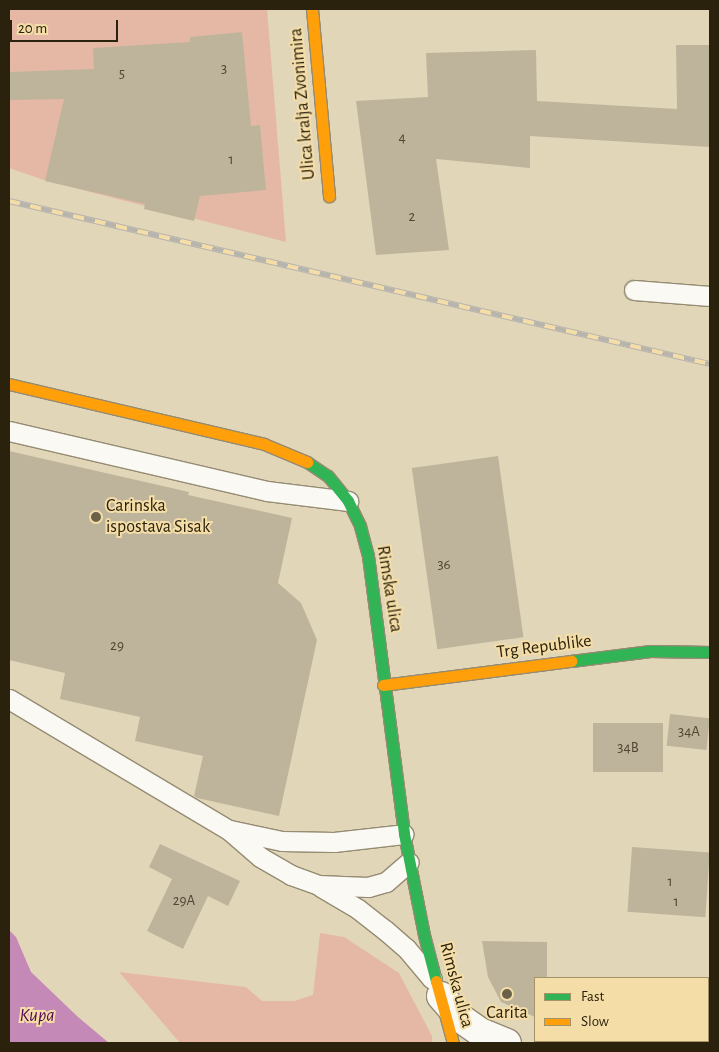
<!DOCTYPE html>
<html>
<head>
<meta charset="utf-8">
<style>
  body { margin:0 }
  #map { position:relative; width:719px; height:1052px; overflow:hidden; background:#e2d6b8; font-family:"Alegreya Sans",sans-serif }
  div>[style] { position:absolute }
  .green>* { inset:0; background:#e5b8a5 }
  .water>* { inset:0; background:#c589b7 }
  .building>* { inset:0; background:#beb49c; transform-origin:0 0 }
  .roads { filter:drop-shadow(1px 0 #948b73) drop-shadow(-1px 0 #948b73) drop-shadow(0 1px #948b73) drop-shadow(0 -1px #948b73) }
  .lane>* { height:19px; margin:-9.5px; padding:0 9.5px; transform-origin:9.5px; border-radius:9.5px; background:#fbf9f4 }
  .street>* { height:28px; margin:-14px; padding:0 14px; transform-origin:14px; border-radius:14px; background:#fbf9f4 }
  .fast>* { height:11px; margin:-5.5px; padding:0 5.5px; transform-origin:5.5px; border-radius:5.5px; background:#30b455 }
  .slow>* { height:11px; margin:-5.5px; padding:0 5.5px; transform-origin:5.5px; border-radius:5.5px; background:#ff9f0a }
  .rail>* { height:5.5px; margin-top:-2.75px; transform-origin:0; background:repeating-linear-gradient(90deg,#f4dda7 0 11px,#b7b4ad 0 22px); box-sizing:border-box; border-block:1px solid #b7b4ad }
  .dots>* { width:14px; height:14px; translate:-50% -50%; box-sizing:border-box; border:2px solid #f4dda7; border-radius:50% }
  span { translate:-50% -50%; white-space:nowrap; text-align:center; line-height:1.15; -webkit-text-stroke:4px #f4dda7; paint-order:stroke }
  .number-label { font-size:15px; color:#504631 }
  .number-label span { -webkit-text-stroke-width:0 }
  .street-label { font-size:18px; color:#2b220d }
  .poi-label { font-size:18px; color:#2b220d }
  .left { translate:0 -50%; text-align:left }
  .water-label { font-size:19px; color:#550856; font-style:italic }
  .frame { position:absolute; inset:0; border:10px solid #2b220d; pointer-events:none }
  .legend { position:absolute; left:534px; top:977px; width:175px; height:65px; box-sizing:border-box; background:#f4dda7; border:1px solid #a49269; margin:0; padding:6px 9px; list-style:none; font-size:15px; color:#2b220d }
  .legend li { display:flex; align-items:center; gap:10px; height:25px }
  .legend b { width:25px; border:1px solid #a49269 }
  .scale { position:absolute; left:10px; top:20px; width:108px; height:22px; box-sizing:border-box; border:2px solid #2b220d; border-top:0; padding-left:6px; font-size:15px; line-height:18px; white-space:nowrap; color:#2b220d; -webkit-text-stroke:4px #f4dda7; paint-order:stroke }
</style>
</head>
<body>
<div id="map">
  <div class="green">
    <i style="clip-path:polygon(9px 9px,267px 9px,286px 242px,47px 181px,9px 168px)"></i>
    <i style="clip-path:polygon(320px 933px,344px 937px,399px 973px,432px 1036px,432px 1043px,180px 1043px,119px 972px,246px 987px,262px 1001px,294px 1001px,313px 995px)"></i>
  </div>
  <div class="water">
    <i style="clip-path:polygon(9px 930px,16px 937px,31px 972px,78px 1017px,109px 1043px,9px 1043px)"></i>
  </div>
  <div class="building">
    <i style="clip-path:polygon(242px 32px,251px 126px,260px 125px,266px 190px,200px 196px,194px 221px,144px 209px,145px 204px,45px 181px,64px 99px,9px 100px,9px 72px,94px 69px,93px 48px,190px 42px,190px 37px)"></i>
    <i style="clip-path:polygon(676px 45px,710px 45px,710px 147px,530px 136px,530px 168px,436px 159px,449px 250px,376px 255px,356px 101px,428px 97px,426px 53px,536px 50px,537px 101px,677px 109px)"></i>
    <i style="clip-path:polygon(9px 451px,189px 492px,188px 495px,292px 518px,278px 583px,301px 603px,317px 640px,279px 816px,197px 798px,194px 796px,203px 756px,135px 741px,140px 717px,60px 699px,65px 673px,9px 660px)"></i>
    <i style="left:498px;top:456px;width:183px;height:87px;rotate:82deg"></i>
    <i style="left:670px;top:714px;width:40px;height:32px;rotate:6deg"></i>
    <i style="left:663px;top:723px;width:49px;height:70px;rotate:90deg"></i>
    <i style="clip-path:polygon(160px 844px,240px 881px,228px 906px,208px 896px,183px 949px,147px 931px,172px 879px,149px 867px)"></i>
    <i style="left:632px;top:847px;width:78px;height:65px;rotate:4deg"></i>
    <i style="clip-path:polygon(482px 941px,547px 942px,547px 978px,535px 978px,535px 1017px,501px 1002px,488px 977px)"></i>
  </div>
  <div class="roads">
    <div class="lane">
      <i style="left:634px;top:290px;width:76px;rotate:4.5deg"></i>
      <i style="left:9px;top:431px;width:265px;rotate:13.1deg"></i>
      <i style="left:267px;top:491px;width:82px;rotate:7deg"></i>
      <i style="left:9px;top:699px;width:256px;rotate:30.8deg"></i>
      <i style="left:229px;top:830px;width:41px;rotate:41.1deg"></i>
      <i style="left:260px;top:857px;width:36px;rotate:30deg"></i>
      <i style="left:291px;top:875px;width:29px;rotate:20deg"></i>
      <i style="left:318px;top:885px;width:50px;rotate:2.3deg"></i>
      <i style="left:368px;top:887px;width:19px;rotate:-16deg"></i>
      <i style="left:386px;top:882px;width:30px;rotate:-41deg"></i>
      <i style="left:230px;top:830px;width:53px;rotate:11.9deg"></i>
      <i style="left:282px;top:841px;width:52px;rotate:1.1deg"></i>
      <i style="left:334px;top:842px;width:70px;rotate:-6.5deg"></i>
      <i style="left:321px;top:887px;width:43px;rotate:30.7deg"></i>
      <i style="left:358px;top:909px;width:34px;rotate:38deg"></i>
      <i style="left:385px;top:930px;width:28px;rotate:41deg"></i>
      <i style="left:406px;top:948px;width:40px;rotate:50deg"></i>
    </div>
    <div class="street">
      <i style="left:441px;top:996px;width:29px;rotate:49deg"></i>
      <i style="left:460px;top:1018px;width:24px;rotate:35deg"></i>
      <i style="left:480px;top:1032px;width:29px;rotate:22deg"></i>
    </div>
    <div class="fast">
      <i style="left:307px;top:462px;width:25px;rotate:34deg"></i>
      <i style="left:328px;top:476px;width:32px;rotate:51deg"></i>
      <i style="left:348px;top:501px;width:28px;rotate:64deg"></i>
      <i style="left:360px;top:526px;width:31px;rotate:75deg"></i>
      <i style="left:368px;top:556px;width:280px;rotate:82.6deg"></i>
      <i style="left:404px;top:834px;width:103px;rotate:78.8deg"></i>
      <i style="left:424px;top:935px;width:48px;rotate:75.4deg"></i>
      <i style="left:571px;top:661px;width:80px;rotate:-7.2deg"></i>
      <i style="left:650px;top:651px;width:60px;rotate:1deg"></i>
    </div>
    <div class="slow">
      <i style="left:312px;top:9px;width:188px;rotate:84.8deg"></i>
      <i style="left:9px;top:384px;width:262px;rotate:13.2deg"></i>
      <i style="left:264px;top:444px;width:47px;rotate:22.7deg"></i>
      <i style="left:383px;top:685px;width:190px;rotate:-7.3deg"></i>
      <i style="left:436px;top:981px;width:64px;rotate:74.7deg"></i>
    </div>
  </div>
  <div class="rail">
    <i style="left:9px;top:201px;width:720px;rotate:13.09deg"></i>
  </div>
  <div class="dots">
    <i style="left:96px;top:517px;background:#6b6149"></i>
    <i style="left:507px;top:994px;background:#6b6149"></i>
  </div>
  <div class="number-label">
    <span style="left:224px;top:69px">3</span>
    <span style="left:122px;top:74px">5</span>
    <span style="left:402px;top:138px">4</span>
    <span style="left:231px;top:160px">1</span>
    <span style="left:412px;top:217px">2</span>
    <span style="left:444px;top:565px">36</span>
    <span style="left:117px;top:646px">29</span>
    <span style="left:689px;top:732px">34A</span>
    <span style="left:628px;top:748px">34B</span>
    <span style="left:670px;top:882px">1</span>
    <span style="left:184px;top:901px">29A</span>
    <span style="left:676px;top:902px">1</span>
  </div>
  <div class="street-label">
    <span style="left:303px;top:104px;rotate:-95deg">Ulica kralja Zvonimira</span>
    <span style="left:389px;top:589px;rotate:81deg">Rimska ulica</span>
    <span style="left:544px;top:647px;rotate:-7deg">Trg Republike</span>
    <span style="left:456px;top:985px;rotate:75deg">Rimska ulica</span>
  </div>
  <div class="poi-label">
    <span class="left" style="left:106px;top:517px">Carinska<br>ispostava Sisak</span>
    <span style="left:507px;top:1013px">Carita</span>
  </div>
  <div class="water-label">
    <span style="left:37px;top:1016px">Kupa</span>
  </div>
  <div class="frame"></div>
  <ul class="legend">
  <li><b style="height:6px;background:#30b455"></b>Fast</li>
  <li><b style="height:6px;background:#ff9f0a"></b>Slow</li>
  </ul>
  <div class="scale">20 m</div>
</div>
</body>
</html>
